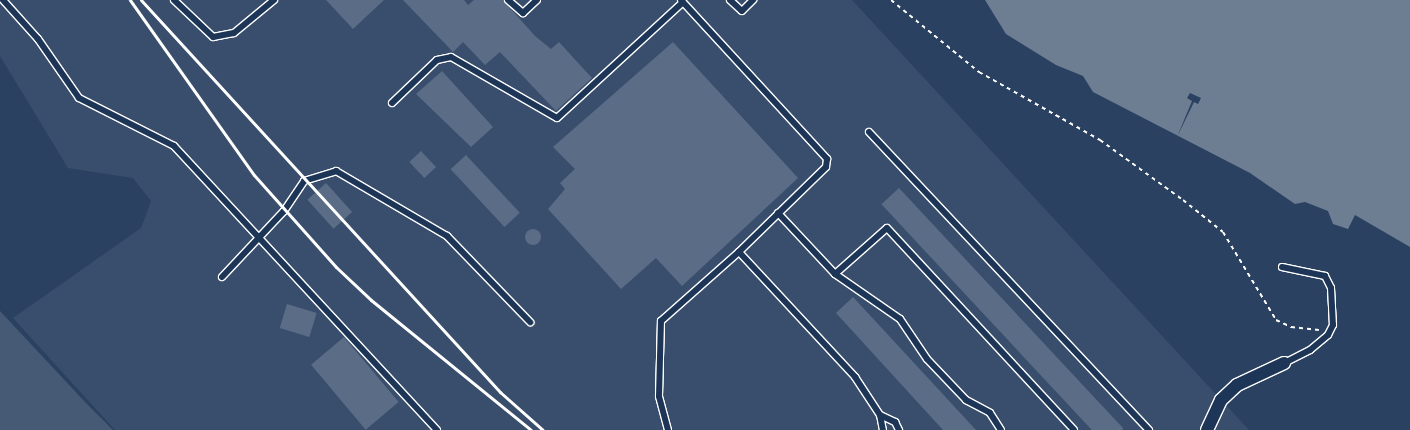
<!DOCTYPE html>
<html>
<head>
<meta charset="utf-8">
<style>
  body { margin:0 }
  #map { position:relative; width:1410px; height:430px; overflow:hidden; background:#2a4161; font-family:Sriracha,sans-serif }
  div>[style] { position:absolute }
  .built>* { inset:0; background:#394e6c }
  .green>* { inset:0; background:#465975 }
  .water>* { inset:0; background:#6d7d92 }
  .pier>* { inset:0; background:#2a4161 }
  .building>* { inset:0; background:#5b6c86; transform-origin:0 0 }
  .round { border-radius:50% }
  .path>* { height:2px; margin-top:-1px; transform-origin:0; background:repeating-linear-gradient(90deg,#fff 0 4px,transparent 0 8px) }
  .roads { filter:drop-shadow(1px 0 #fff) drop-shadow(-1px 0 #fff) drop-shadow(0 1px #fff) drop-shadow(0 -1px #fff) }
  .lane>* { height:6px; margin:-3px; padding:0 3px; transform-origin:3px; border-radius:3px; background:#1d3557 }
  .street>* { height:12px; margin:-6px; padding:0 6px; transform-origin:6px; border-radius:6px; background:#1d3557 }
  .rail>* { height:3px; margin:-1.5px; padding:0 1.5px; transform-origin:1.5px; border-radius:1.5px; background:#fff }
  span { translate:-50% -50%; white-space:nowrap; text-align:center; line-height:1.15; -webkit-text-stroke:4.5px #1d3557; paint-order:stroke }
</style>
</head>
<body>
<div id="map">
  <div class="built">
    <i style="clip-path:polygon(0 0,852px 0,1249px 430px,115px 430px,13px 318px,141px 228px,151px 201px,133px 178px,68px 168px,0 56px)"></i>
  </div>
  <div class="green">
    <i style="clip-path:polygon(0 311px,86px 403px,113px 430px,0 430px)"></i>
  </div>
  <div class="water">
    <i style="clip-path:polygon(985px 0,1410px 0,1410px 247px,1355px 215px,1348px 229px,1333px 224px,1328px 211px,1305px 202px,1295px 204px,1250px 173px,1093px 92px,1083px 76px,1056px 65px,1006px 34px)"></i>
  </div>
  <div class="pier">
    <i style="clip-path:polygon(1190px 93px,1201px 98px,1198px 104px,1194px 102px,1177px 137px,1192px 101px,1187px 98px)"></i>
  </div>
  <div class="building">
    <i style="clip-path:polygon(326px 0,384px 0,353px 29px)"></i>
    <i style="clip-path:polygon(403px 0,464px 0,468px 5px,474px 0,503px 0,535px 36px,551px 49px,559px 42px,592px 78px,556px 111px,500px 52px,485px 65px,463px 42px,453px 52px)"></i>
    <i style="clip-path:polygon(673px 42px,798px 178px,682px 286px,656px 258px,621px 289px,548px 209px,565px 189px,560px 183px,575px 169px,553px 147px)"></i>
    <i style="clip-path:polygon(442px 71px,493px 127px,471px 147px,416px 94px)"></i>
    <i style="left:421px;top:151px;width:22px;height:16px;rotate:47deg"></i>
    <i style="left:466px;top:155px;width:79px;height:21px;rotate:47deg"></i>
    <i style="left:326px;top:183px;width:39px;height:25px;rotate:48deg"></i>
    <i style="left:899px;top:188px;width:329px;height:24px;rotate:47deg"></i>
    <i class="round" style="left:525px;top:229px;width:16px;height:16px"></i>
    <i style="clip-path:polygon(853px 297px,976px 430px,943px 430px,836px 313px)"></i>
    <i style="left:287px;top:304px;width:31px;height:25px;rotate:17deg"></i>
    <i style="left:344px;top:337px;width:85px;height:43px;rotate:50deg"></i>
  </div>
  <div class="path">
    <i style="left:891px;top:0;width:114px;rotate:39.3deg"></i>
    <i style="left:979px;top:72px;width:139px;rotate:29.3deg"></i>
    <i style="left:1100px;top:140px;width:102px;rotate:35.9deg"></i>
    <i style="left:1183px;top:200px;width:51px;rotate:38.7deg"></i>
    <i style="left:1223px;top:232px;width:103px;rotate:58.9deg"></i>
    <i style="left:1276px;top:320px;width:17px;rotate:25deg"></i>
    <i style="left:1291px;top:327px;width:28px;rotate:6deg"></i>
  </div>
  <div class="roads">
    <div class="lane">
      <i style="left:3px;top:0;width:52px;rotate:48.1deg"></i>
      <i style="left:38px;top:39px;width:72px;rotate:55.2deg"></i>
      <i style="left:79px;top:98px;width:106px;rotate:26.8deg"></i>
      <i style="left:174px;top:146px;width:387px;rotate:47.2deg"></i>
      <i style="left:174px;top:0;width:54px;rotate:43.5deg"></i>
      <i style="left:213px;top:37px;width:21px;rotate:-11deg"></i>
      <i style="left:234px;top:33px;width:52px;rotate:-39.5deg"></i>
      <i style="left:508px;top:0;width:20px;rotate:41deg"></i>
      <i style="left:523px;top:13px;width:19px;rotate:-43deg"></i>
      <i style="left:681px;top:0;width:216px;rotate:47.4deg"></i>
      <i style="left:827px;top:159px;width:8px;rotate:97deg"></i>
      <i style="left:826px;top:167px;width:122px;rotate:135.7deg"></i>
      <i style="left:730px;top:0;width:16px;rotate:43deg"></i>
      <i style="left:742px;top:11px;width:16px;rotate:-45deg"></i>
      <i style="left:392px;top:103px;width:62px;rotate:-43.7deg"></i>
      <i style="left:437px;top:60px;width:14px;rotate:-12deg"></i>
      <i style="left:451px;top:57px;width:122px;rotate:29.9deg"></i>
      <i style="left:557px;top:118px;width:171px;rotate:-42.6deg"></i>
      <i style="left:869px;top:132px;width:409px;rotate:46.8deg"></i>
      <i style="left:778px;top:213px;width:83px;rotate:46.9deg"></i>
      <i style="left:835px;top:274px;width:79px;rotate:34.7deg"></i>
      <i style="left:900px;top:319px;width:48px;rotate:56deg"></i>
      <i style="left:927px;top:359px;width:57px;rotate:46.4deg"></i>
      <i style="left:966px;top:400px;width:27px;rotate:28deg"></i>
      <i style="left:990px;top:413px;width:20px;rotate:57deg"></i>
      <i style="left:1282px;top:267px;width:44px;rotate:11.8deg"></i>
      <i style="left:1325px;top:276px;width:13px;rotate:63deg"></i>
      <i style="left:1331px;top:288px;width:37px;rotate:87deg"></i>
      <i style="left:1333px;top:325px;width:11px;rotate:117deg"></i>
      <i style="left:1328px;top:335px;width:23px;rotate:140deg"></i>
      <i style="left:1310px;top:350px;width:29px;rotate:153deg"></i>
      <i style="left:835px;top:274px;width:69px;rotate:-41.5deg"></i>
      <i style="left:887px;top:228px;width:275px;rotate:47.2deg"></i>
      <i style="left:222px;top:277px;width:91px;rotate:-46.8deg"></i>
      <i style="left:284px;top:211px;width:36px;rotate:-56deg"></i>
      <i style="left:304px;top:181px;width:34px;rotate:-17deg"></i>
      <i style="left:336px;top:171px;width:129px;rotate:30.4deg"></i>
      <i style="left:447px;top:236px;width:120px;rotate:46deg"></i>
      <i style="left:880px;top:415px;width:17px;rotate:25deg"></i>
      <i style="left:895px;top:422px;width:9px;rotate:63deg"></i>
      <i style="left:668px;top:430px;width:35px;rotate:-105deg"></i>
      <i style="left:659px;top:396px;width:75px;rotate:-88.5deg"></i>
      <i style="left:661px;top:321px;width:104px;rotate:-41.5deg"></i>
      <i style="left:739px;top:252px;width:171px;rotate:47.1deg"></i>
      <i style="left:855px;top:377px;width:45px;rotate:56.7deg"></i>
      <i style="left:880px;top:415px;width:15px;rotate:79deg"></i>
    </div>
    <div class="street">
      <i style="left:1207px;top:430px;width:33px;rotate:-65deg"></i>
      <i style="left:1221px;top:400px;width:22px;rotate:-43deg"></i>
      <i style="left:1237px;top:385px;width:52px;rotate:-25.1deg"></i>
    </div>
  </div>
  <div class="rail">
    <i style="left:130px;top:0;width:214px;rotate:54.7deg"></i>
    <i style="left:254px;top:175px;width:123px;rotate:48.3deg"></i>
    <i style="left:336px;top:267px;width:48px;rotate:43.3deg"></i>
    <i style="left:371px;top:300px;width:206px;rotate:39.1deg"></i>
    <i style="left:141px;top:0;width:532px;rotate:47.52deg"></i>
    <i style="left:500px;top:392px;width:57px;rotate:41.5deg"></i>
  </div>
</div>
</body>
</html>
